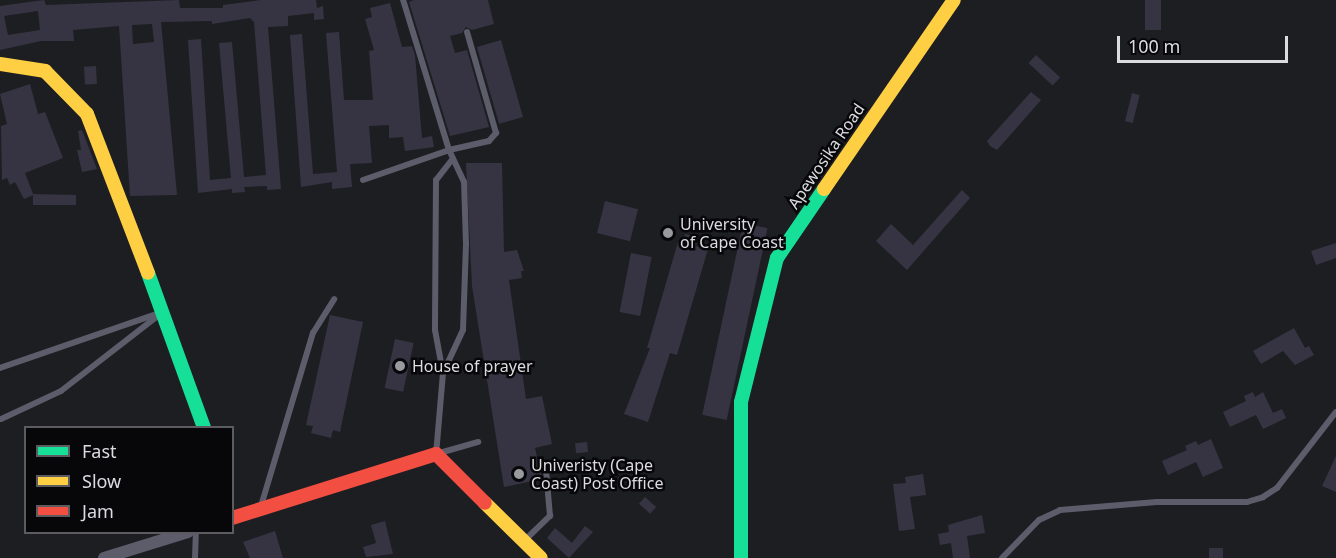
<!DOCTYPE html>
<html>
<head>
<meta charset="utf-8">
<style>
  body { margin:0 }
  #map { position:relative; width:1336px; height:558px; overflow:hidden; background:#1d1e22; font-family:"Noto Sans",sans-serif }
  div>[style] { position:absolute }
  .building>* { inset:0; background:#363443; transform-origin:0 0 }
  .lane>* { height:6px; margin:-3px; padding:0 3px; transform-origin:3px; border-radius:3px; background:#5c5c6b }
  .street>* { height:12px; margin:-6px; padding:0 6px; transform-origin:6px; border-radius:6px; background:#5c5c6b }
  .fast>* { height:14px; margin:-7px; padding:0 7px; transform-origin:7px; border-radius:7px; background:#16e098 }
  .slow>* { height:14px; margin:-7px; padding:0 7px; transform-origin:7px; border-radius:7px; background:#ffcf43 }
  .jam>* { height:14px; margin:-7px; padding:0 7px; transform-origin:7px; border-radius:7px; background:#f24e42 }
  .dots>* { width:16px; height:16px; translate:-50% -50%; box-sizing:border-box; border:3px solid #07070a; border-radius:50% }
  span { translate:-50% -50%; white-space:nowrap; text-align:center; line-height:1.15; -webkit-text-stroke:5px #07070a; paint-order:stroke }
  .street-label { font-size:16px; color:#dcdce0 }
  .poi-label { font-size:16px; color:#dcdce0 }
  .left { translate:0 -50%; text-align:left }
  .legend { position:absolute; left:24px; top:426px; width:210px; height:108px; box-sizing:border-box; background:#07070a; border:2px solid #5c5c60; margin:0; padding:8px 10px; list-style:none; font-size:18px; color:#dcdce0 }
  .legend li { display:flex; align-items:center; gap:12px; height:30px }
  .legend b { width:30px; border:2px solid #5c5c60 }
  .scale { position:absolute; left:1117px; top:36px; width:171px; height:27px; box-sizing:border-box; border:3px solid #dcdce0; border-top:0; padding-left:8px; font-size:18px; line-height:21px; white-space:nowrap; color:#dcdce0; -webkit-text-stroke:4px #07070a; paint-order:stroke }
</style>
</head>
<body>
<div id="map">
  <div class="building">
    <i style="clip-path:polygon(evenodd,44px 0,46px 5px,179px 0,180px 8px,223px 8px,223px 5px,261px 0,316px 0,317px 8px,323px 6px,324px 19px,314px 20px,314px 13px,288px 16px,288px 26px,268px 27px,281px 189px,267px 190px,267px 186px,244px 187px,245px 192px,232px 193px,232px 189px,198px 193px,188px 40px,201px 39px,210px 180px,231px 178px,219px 43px,232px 42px,244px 177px,266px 175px,254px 22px,250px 18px,212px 24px,212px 21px,161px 22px,177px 195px,130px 196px,119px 26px,73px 30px,74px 41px,41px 41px,0 50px,0 6px,44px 0,38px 11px,40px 30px,8px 35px,4px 16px,38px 11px,44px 0,152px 24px,154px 42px,133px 44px,132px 25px,152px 24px)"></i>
    <i style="clip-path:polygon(414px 0,488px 0,494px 24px,472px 30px,466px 27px,462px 33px,450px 36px,455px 53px,467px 50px,489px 127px,450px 136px,409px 2px)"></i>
    <i style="left:1145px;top:0;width:16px;height:30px"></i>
    <i style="clip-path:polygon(390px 3px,402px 47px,412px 46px,415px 55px,422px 138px,432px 136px,434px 147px,405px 151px,403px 137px,389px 138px,389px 125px,369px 126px,372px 163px,350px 164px,352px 187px,332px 189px,332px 182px,301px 187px,290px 35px,302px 34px,313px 174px,337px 172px,326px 33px,339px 32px,344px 100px,373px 100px,369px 51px,374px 50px,365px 19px,372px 17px,370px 8px)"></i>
    <i style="left:501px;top:40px;width:80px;height:25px;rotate:74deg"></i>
    <i style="left:1036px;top:55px;width:33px;height:11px;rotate:43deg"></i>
    <i style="left:96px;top:66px;width:18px;height:12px;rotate:87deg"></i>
    <i style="clip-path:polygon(30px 84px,38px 114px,45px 112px,63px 158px,25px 173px,33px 194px,76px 195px,76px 205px,33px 205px,33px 195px,24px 199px,15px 182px,10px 185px,7px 178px,2px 180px,1px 126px,7px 124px,0 94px)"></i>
    <i style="clip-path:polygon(1031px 92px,1041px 100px,997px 150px,990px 146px,987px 141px)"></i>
    <i style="left:1132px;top:93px;width:8px;height:29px;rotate:14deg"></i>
    <i style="clip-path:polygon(82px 130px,97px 169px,82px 172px,77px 150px,81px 150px,78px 131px)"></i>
    <i style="clip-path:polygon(466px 163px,502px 163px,504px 252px,517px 250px,524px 271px,521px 271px,522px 278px,509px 280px,526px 399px,542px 396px,552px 444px,535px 448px,542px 479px,504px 487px,472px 286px)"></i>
    <i style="clip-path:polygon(962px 190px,970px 198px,907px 270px,876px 241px,891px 224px,913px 245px)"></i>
    <i style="left:605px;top:201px;width:34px;height:33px;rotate:14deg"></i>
    <i style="left:743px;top:223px;width:25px;height:196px;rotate:12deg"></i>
    <i style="clip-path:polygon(685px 234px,698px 237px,696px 246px,708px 249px,677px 355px,670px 353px,648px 422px,624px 414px,650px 348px,647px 348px,678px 242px,683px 243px)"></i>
    <i style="clip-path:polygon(1336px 243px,1336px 258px,1316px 265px,1311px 251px)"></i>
    <i style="left:631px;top:253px;width:21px;height:60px;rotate:11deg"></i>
    <i style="clip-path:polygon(330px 315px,363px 322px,340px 432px,333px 430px,331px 438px,311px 433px,313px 426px,306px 425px)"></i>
    <i style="clip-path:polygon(1294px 328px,1305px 348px,1309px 346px,1314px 355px,1295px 365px,1283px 351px,1261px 364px,1253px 351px)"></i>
    <i style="left:395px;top:339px;width:19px;height:50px;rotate:12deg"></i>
    <i style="clip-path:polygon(1253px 392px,1255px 397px,1263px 392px,1273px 413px,1282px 409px,1286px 418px,1263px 429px,1256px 415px,1230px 427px,1223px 412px,1246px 401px,1244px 396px)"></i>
    <i style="clip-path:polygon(1211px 439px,1223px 468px,1203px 477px,1196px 462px,1168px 475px,1162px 461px,1187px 450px,1185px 446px,1196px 441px,1198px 445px)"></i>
    <i style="left:587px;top:442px;width:10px;height:12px;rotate:84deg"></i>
    <i style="clip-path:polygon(1336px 456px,1336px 492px,1322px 486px)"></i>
    <i style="clip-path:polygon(923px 474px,926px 495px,910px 497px,915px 529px,899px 531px,893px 484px,906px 483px,905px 477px)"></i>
    <i style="left:645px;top:497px;width:15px;height:9px;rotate:42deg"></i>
    <i style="clip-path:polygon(982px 515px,985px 533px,967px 536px,970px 558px,953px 558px,951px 543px,940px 545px,938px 534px,949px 532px,948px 525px)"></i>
    <i style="clip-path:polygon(385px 521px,393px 554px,366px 557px,363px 547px,376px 543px,371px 525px)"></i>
    <i style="clip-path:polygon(585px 526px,593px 532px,569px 558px,547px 538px,555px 528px,572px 543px)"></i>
    <i style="clip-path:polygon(275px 531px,283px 558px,250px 558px,243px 542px)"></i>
    <i style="left:1209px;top:548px;width:14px;height:10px"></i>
  </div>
  <div class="lane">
    <i style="left:451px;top:161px;width:24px;rotate:128deg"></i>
    <i style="left:436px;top:180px;width:150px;rotate:90.4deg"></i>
    <i style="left:435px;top:330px;width:44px;rotate:79.5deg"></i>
    <i style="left:443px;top:373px;width:81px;rotate:94.9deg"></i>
    <i style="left:436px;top:454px;width:44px;rotate:-15.9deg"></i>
    <i style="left:363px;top:180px;width:91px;rotate:-19.2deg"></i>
    <i style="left:449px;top:150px;width:157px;rotate:-107deg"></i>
    <i style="left:0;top:368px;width:166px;rotate:-19deg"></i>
    <i style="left:443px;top:373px;width:47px;rotate:-65.1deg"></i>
    <i style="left:463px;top:330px;width:86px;rotate:-88deg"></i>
    <i style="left:466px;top:244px;width:62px;rotate:-91.8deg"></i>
    <i style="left:464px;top:182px;width:35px;rotate:-115deg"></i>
    <i style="left:449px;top:150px;width:41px;rotate:-12.7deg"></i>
    <i style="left:489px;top:141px;width:11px;rotate:-49deg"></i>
    <i style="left:496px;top:133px;width:105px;rotate:-106deg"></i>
    <i style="left:1px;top:419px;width:66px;rotate:-25deg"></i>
    <i style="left:61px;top:391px;width:129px;rotate:-37.8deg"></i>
    <i style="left:261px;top:506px;width:181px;rotate:-73.3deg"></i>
    <i style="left:313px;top:333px;width:40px;rotate:-58deg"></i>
    <i style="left:525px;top:540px;width:35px;rotate:-44deg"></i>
    <i style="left:550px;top:516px;width:46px;rotate:-95deg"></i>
    <i style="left:195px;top:558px;width:26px;rotate:-88deg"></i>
    <i style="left:1002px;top:558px;width:53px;rotate:-45.8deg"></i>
    <i style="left:1039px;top:520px;width:23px;rotate:-25deg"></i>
    <i style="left:1060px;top:510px;width:97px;rotate:-4.7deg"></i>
    <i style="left:1157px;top:502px;width:90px"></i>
    <i style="left:1247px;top:502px;width:17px;rotate:-17deg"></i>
    <i style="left:1263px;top:497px;width:17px;rotate:-33deg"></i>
    <i style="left:1277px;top:488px;width:96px;rotate:-52.2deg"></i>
  </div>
  <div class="street">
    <i style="left:104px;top:558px;width:88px;rotate:-17.2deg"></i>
  </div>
  <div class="fast">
    <i style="left:148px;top:273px;width:165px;rotate:70.1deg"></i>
    <i style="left:741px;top:558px;width:156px;rotate:-90deg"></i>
    <i style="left:741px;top:402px;width:148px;rotate:-76deg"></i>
    <i style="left:777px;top:258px;width:83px;rotate:-55.7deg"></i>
  </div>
  <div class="slow">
    <i style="left:0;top:64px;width:46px;rotate:8.8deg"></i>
    <i style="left:45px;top:71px;width:60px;rotate:45.7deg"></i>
    <i style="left:87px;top:114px;width:170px;rotate:69deg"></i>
    <i style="left:824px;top:189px;width:229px;rotate:-55.5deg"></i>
    <i style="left:485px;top:503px;width:78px;rotate:44.5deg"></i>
  </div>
  <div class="jam">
    <i style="left:232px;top:518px;width:214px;rotate:-17.4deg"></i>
    <i style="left:436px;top:454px;width:69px;rotate:45deg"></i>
  </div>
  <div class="dots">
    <i style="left:668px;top:233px;background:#999a9e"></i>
    <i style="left:400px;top:366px;background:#999a9e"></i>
    <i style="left:519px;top:474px;background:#999a9e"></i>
  </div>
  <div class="street-label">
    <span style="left:826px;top:156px;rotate:-56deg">Apewosika Road</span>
  </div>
  <div class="poi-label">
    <span class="left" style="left:680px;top:233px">University<br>of Cape Coast</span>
    <span class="left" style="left:412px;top:366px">House of prayer</span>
    <span class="left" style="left:531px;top:474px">Univeristy (Cape<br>Coast) Post Office</span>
  </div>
  <ul class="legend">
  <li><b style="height:8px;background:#16e098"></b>Fast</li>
  <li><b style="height:8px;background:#ffcf43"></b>Slow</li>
  <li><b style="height:8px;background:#f24e42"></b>Jam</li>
  </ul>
  <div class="scale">100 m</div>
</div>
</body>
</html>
